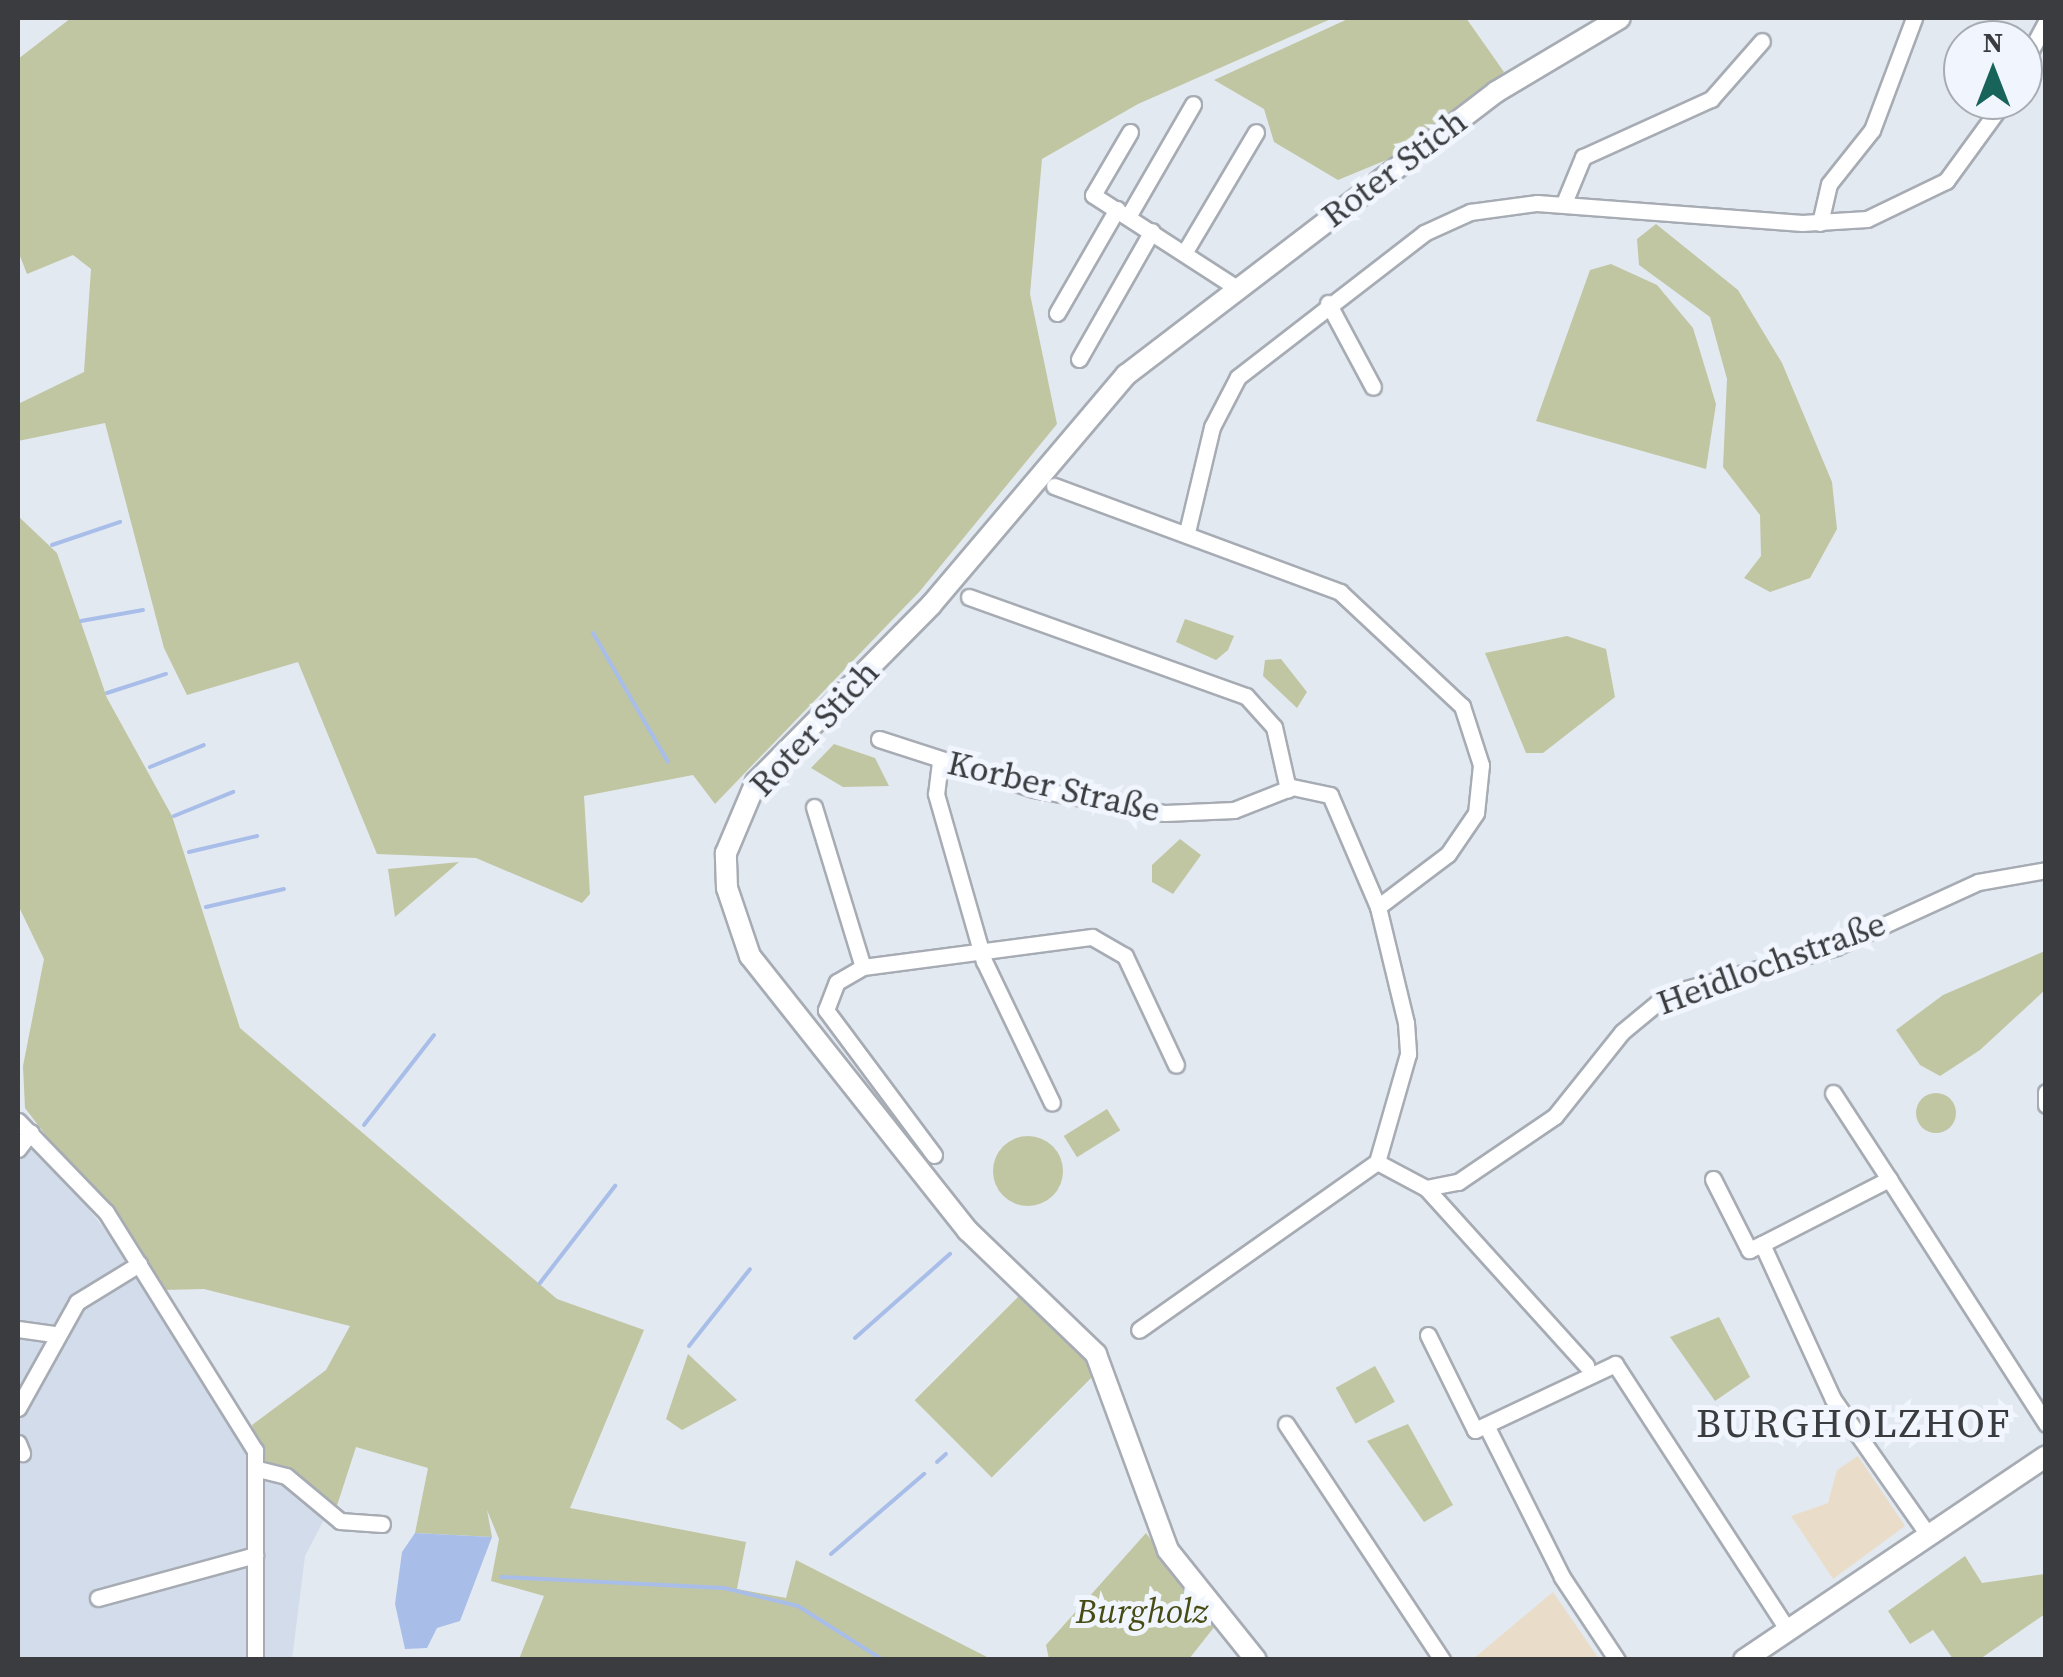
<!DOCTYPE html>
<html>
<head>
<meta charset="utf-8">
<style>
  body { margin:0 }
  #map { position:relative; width:2063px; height:1677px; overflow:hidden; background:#e3e9f1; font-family:"Source Serif 4",serif }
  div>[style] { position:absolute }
  .built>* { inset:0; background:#d2dcea }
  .education>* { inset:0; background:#e9ddc9 }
  .green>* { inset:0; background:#c0c6a2; transform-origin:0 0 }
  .round { border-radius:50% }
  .water>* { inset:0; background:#a8bee9 }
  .stream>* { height:4px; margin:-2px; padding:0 2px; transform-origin:2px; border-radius:2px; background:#a8bee9 }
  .roads { filter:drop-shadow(2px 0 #a7acb4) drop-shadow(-2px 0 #a7acb4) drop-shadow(0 2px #a7acb4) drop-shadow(0 -2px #a7acb4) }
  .street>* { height:15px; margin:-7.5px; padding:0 7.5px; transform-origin:7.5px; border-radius:7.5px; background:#fff }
  .secondary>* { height:20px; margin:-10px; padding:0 10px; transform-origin:10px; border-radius:10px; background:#fff }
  span { translate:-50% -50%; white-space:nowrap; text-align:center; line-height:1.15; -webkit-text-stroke:10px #f1f6fe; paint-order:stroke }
  .street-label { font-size:35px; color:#3a3c3f }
  .park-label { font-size:35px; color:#474c15; font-style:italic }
  .quarter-label { font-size:40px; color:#3a3c3f; letter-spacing:2.5px }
  .frame { position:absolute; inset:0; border:20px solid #3a3c3f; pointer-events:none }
  .north { position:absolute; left:1943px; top:20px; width:100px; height:100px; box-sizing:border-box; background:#f1f6fe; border:2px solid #a8acb2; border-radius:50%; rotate:0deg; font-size:28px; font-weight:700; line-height:40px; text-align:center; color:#3a3c3f }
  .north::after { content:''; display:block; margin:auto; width:35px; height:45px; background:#18635a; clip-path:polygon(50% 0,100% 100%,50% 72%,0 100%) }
</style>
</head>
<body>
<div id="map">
  <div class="built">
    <i style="clip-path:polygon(18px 1118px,151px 1289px,251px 1453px,326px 1516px,305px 1556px,292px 1659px,18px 1659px)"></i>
  </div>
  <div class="education">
    <i style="clip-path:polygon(1858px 1456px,1905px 1526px,1833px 1579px,1791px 1516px,1828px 1503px,1837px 1470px)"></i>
    <i style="clip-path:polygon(1553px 1592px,1599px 1659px,1473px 1659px)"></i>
  </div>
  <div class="green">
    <i style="clip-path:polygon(71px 18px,1333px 18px,1138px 104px,1042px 159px,1030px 294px,1057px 424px,920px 591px,715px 804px,693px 775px,584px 796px,590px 894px,582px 903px,476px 858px,377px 854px,298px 662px,187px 695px,164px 648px,105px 423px,18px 441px,18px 404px,84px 372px,91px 269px,73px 255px,27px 274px,18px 251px,18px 59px)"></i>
    <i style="clip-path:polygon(1350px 18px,1466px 18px,1504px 72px,1408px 151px,1338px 180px,1274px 142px,1264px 109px,1214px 80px)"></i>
    <i style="clip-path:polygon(1656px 224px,1738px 290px,1782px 363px,1832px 482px,1837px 529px,1810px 578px,1770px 592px,1744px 578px,1761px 556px,1760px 515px,1723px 467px,1727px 379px,1710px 317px,1639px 265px,1637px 239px)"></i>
    <i style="clip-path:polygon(1611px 264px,1657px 285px,1693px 328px,1716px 404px,1706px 469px,1536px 421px,1590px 270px)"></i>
    <i style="clip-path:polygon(18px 516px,57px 553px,107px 698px,172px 816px,240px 1028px,557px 1299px,644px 1330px,570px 1508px,746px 1542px,737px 1589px,786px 1598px,796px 1560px,991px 1659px,519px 1659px,544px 1596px,491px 1581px,499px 1539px,487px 1510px,492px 1537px,415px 1533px,428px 1468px,356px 1447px,332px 1521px,269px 1473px,252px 1425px,326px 1370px,350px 1326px,204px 1289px,164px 1290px,25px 1108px,23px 1066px,44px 959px,18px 905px)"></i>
    <i style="clip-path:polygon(1185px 619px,1234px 636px,1228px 650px,1216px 660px,1176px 642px)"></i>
    <i style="clip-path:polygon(1567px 636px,1606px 649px,1615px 697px,1543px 753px,1526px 753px,1485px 653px)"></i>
    <i style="clip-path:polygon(1281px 659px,1307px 692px,1297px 708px,1263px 676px,1265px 660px)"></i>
    <i style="clip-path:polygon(834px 744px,875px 758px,889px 786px,843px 787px,811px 768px)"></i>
    <i style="clip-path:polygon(1180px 839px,1201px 855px,1173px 894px,1152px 882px,1152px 865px)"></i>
    <i style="clip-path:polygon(459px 862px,395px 917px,388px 869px)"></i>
    <i style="clip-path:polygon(2045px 951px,2045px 990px,1980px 1050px,1940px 1076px,1920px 1065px,1896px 1030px,1943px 995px)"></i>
    <i class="round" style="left:1916px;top:1093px;width:40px;height:40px"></i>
    <i style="left:1107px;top:1109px;width:25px;height:51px;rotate:58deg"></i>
    <i class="round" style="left:993px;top:1136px;width:70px;height:70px"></i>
    <i style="left:1020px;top:1295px;width:109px;height:149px;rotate:45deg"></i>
    <i style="clip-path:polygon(1719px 1317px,1750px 1377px,1715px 1401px,1670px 1337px)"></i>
    <i style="clip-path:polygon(688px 1354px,737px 1400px,682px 1430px,666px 1419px)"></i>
    <i style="left:1375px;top:1366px;width:41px;height:45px;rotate:61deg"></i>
    <i style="clip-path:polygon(1408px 1424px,1453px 1505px,1424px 1522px,1367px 1441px)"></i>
    <i style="clip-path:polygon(1146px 1533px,1215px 1626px,1189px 1659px,1049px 1659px,1046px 1645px)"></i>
    <i style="clip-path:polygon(1965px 1556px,1982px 1583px,2045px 1574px,2045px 1614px,1980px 1659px,1953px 1659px,1933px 1630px,1910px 1644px,1888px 1611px)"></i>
  </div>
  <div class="water">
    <i style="clip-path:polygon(415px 1533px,492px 1537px,460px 1621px,437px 1628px,427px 1648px,405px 1649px,395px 1604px,402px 1552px)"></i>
  </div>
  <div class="stream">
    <i style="left:52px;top:545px;width:72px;rotate:-18.7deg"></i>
    <i style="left:81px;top:621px;width:63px;rotate:-10.1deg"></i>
    <i style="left:593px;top:633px;width:149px;rotate:59.8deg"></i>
    <i style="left:107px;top:693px;width:62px;rotate:-17.9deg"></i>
    <i style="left:150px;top:767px;width:58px;rotate:-22.2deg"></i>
    <i style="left:174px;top:816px;width:64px;rotate:-22.1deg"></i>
    <i style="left:189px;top:852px;width:70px;rotate:-13.2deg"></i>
    <i style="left:206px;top:907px;width:80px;rotate:-13deg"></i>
    <i style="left:364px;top:1125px;width:114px;rotate:-52.1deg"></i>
    <i style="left:540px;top:1283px;width:123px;rotate:-52.3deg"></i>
    <i style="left:855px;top:1338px;width:127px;rotate:-41.5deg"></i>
    <i style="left:689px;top:1346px;width:98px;rotate:-51.6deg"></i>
    <i style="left:937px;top:1462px;width:12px;rotate:-42deg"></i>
    <i style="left:831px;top:1554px;width:123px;rotate:-40.7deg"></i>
    <i style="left:501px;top:1577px;width:223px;rotate:2.8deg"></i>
    <i style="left:724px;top:1588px;width:76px;rotate:13.7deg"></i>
    <i style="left:798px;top:1606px;width:101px;rotate:32.4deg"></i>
  </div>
  <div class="roads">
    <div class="street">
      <i style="left:2023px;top:65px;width:49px;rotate:-61.9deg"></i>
      <i style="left:1130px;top:132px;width:73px;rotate:120.4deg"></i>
      <i style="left:1093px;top:195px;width:169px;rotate:32.9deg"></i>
      <i style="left:1564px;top:203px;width:50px;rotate:-67.6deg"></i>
      <i style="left:1583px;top:157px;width:141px;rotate:-24.4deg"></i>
      <i style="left:1711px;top:99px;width:77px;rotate:-48.7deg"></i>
      <i style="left:1129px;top:215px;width:128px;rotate:-60deg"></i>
      <i style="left:1820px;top:223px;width:40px;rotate:-77deg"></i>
      <i style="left:1829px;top:184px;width:69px;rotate:-51.5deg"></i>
      <i style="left:1872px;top:130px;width:120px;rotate:-69.4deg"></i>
      <i style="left:1186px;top:250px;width:137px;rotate:-59.3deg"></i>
      <i style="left:1328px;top:303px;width:95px;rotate:61.8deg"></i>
      <i style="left:1057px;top:313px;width:120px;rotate:-60deg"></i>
      <i style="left:1079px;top:359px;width:147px;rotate:-60.3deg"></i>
      <i style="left:1054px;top:486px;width:305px;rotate:20.3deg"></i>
      <i style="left:1340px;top:592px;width:167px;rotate:43.1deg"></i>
      <i style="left:1462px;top:706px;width:62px;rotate:72.1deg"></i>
      <i style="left:1481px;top:765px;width:48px;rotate:95.9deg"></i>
      <i style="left:1476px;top:813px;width:50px;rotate:124.3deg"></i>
      <i style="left:1448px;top:854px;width:88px;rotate:142.9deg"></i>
      <i style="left:1187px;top:532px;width:108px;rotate:-76.6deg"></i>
      <i style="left:1212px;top:427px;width:56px;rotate:-62.5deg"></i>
      <i style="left:1238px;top:377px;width:235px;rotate:-37.7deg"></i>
      <i style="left:1424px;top:233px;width:51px;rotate:-24.5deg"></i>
      <i style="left:1470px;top:212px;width:68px;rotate:-7.7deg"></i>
      <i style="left:1537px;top:203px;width:266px;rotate:4.3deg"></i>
      <i style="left:1802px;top:223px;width:65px;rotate:-3.5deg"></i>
      <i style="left:1867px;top:219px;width:88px;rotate:-25.7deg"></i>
      <i style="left:1946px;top:181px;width:100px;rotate:-53.9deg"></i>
      <i style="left:969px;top:597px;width:294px;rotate:19.7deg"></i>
      <i style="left:1246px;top:696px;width:42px;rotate:47.9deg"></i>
      <i style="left:1274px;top:727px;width:64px;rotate:77.3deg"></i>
      <i style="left:879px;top:739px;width:163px;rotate:17.9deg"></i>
      <i style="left:1034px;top:789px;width:133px;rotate:10.4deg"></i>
      <i style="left:1165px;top:813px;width:69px;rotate:-2.5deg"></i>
      <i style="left:1234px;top:810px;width:62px;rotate:-21.6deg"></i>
      <i style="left:1292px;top:787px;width:39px;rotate:12deg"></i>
      <i style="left:1330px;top:795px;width:122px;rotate:66.8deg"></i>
      <i style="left:1378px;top:907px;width:119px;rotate:76.4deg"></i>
      <i style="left:1406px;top:1023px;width:31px;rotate:86deg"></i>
      <i style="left:1408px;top:1054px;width:112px;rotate:106deg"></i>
      <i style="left:1377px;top:1162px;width:291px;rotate:144.8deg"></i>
      <i style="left:940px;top:762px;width:32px;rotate:97deg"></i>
      <i style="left:936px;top:794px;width:174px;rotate:74deg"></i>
      <i style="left:984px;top:961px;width:157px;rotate:64.4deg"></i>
      <i style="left:814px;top:807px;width:167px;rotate:73deg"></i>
      <i style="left:2046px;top:1092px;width:13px;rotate:90deg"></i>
      <i style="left:1833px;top:1093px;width:103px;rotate:56.9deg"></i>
      <i style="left:18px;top:1121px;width:127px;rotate:46deg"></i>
      <i style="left:106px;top:1212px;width:281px;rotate:58deg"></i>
      <i style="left:255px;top:1450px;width:210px;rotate:90deg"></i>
      <i style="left:18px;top:1149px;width:21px;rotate:-53deg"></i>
      <i style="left:934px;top:1155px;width:181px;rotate:-126.7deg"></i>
      <i style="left:826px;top:1010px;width:30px;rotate:-69deg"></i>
      <i style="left:837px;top:982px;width:30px;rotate:-30deg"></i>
      <i style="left:863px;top:967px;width:231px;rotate:-7.5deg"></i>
      <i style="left:1092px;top:937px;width:38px;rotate:30deg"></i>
      <i style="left:1125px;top:956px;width:120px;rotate:64.9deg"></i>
      <i style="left:1377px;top:1162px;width:55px;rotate:28deg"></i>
      <i style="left:1426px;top:1188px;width:33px;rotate:-11deg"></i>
      <i style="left:1458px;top:1182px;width:117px;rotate:-34.2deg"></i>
      <i style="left:1555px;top:1116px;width:107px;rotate:-51.4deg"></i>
      <i style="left:1622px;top:1032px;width:60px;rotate:-39.6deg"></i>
      <i style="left:1668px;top:994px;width:174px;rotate:-15.6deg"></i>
      <i style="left:1836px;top:947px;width:156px;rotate:-24.6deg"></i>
      <i style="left:1978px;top:882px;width:69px;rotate:-10deg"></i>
      <i style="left:1713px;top:1179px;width:80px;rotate:63.1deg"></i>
      <i style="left:1749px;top:1250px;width:14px;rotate:-25deg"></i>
      <i style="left:1762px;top:1244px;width:170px;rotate:65.4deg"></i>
      <i style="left:1833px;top:1399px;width:167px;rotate:55deg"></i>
      <i style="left:1426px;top:1188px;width:239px;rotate:47.9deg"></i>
      <i style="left:1762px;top:1244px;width:143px;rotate:-27.1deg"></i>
      <i style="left:1889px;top:1179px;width:291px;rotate:57.3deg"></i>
      <i style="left:18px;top:1329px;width:36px;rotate:8deg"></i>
      <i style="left:1428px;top:1335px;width:106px;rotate:63.7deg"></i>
      <i style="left:1475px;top:1430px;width:155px;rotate:-25.2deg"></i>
      <i style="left:1615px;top:1364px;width:317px;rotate:57deg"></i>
      <i style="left:18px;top:1408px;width:121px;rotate:-60.9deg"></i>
      <i style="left:77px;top:1302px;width:73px;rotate:-31.5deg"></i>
      <i style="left:1286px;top:1424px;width:283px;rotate:56.5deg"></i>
      <i style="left:1488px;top:1429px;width:165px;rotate:63.4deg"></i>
      <i style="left:1562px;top:1577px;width:100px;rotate:56.5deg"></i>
      <i style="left:18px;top:1443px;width:11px;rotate:68deg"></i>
      <i style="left:258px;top:1469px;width:29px;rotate:14deg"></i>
      <i style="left:286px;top:1476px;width:70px;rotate:39.8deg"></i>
      <i style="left:340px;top:1521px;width:42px;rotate:4.1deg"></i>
      <i style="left:98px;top:1598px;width:163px;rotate:-15.3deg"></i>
    </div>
    <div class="secondary">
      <i style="left:1256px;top:1660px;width:141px;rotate:-128.7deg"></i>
      <i style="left:1168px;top:1550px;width:209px;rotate:-110.2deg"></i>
      <i style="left:1096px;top:1354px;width:178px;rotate:-136.1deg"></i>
      <i style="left:968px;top:1231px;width:351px;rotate:-128.4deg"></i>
      <i style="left:750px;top:956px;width:72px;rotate:-108.7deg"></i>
      <i style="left:727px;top:888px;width:35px;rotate:-92deg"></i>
      <i style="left:726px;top:853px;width:77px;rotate:-67.1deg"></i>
      <i style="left:756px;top:782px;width:249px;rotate:-45.3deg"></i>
      <i style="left:931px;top:605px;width:302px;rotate:-49.7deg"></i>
      <i style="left:1126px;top:375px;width:466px;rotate:-37.4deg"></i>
      <i style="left:1496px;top:92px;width:144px;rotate:-30.8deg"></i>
      <i style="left:1744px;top:1660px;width:364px;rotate:-34deg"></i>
    </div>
  </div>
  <div class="street-label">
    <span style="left:1394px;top:168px;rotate:-37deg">Roter Stich</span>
    <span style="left:814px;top:728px;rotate:-47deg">Roter Stich</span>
    <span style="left:1054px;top:786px;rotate:13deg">Korber Straße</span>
    <span style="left:1771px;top:963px;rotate:-20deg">Heidlochstraße</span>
  </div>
  <div class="park-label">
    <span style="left:1142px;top:1611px">Burgholz</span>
  </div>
  <div class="quarter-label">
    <span style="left:1854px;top:1423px">BURGHOLZHOF</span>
  </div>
  <div class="frame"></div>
  <div class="north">N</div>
</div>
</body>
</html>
